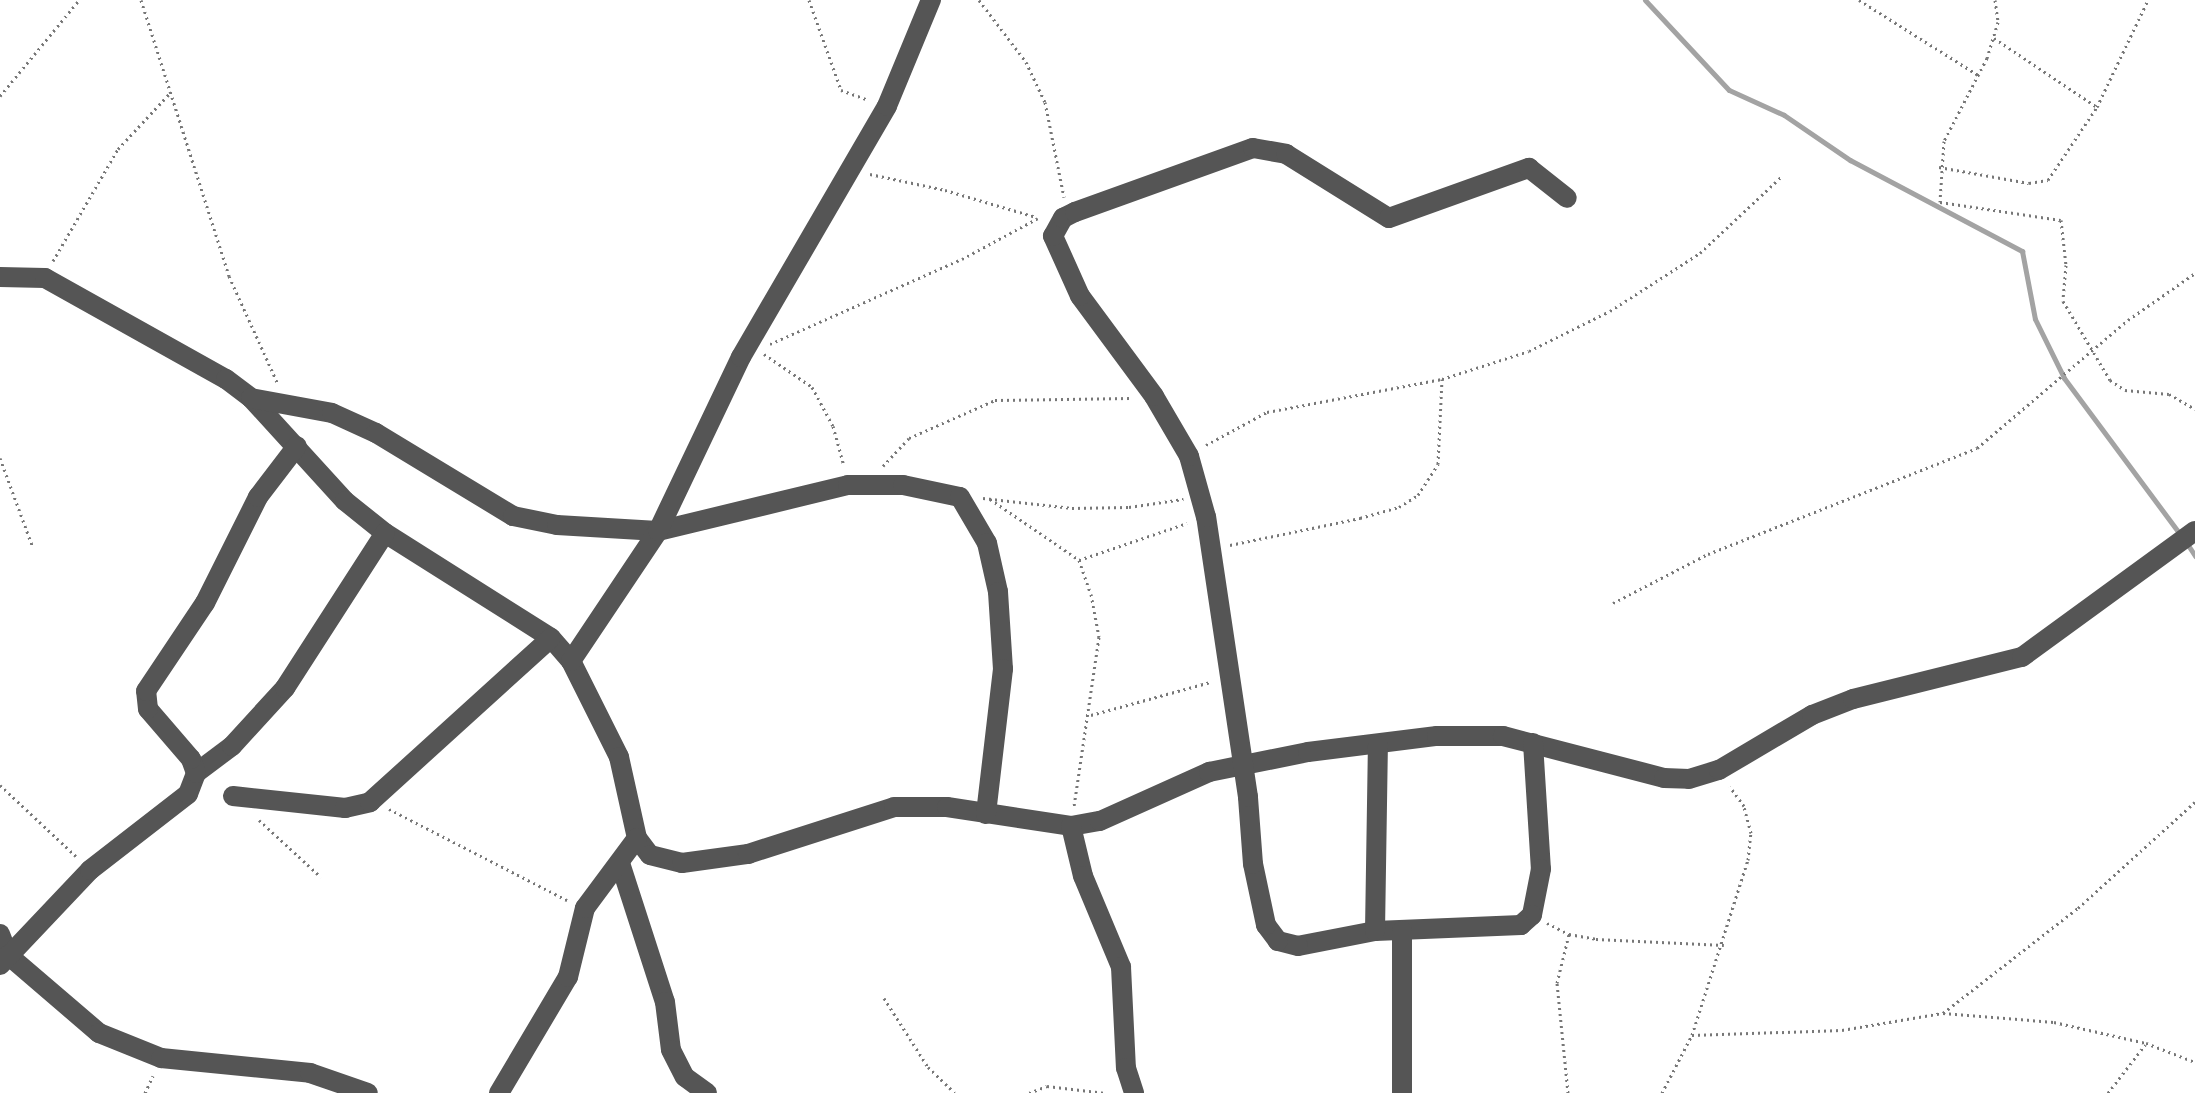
<!DOCTYPE html>
<html>
<head>
<meta charset="utf-8">
<style>
  body { margin:0 }
  #map { position:relative; width:2195px; height:1093px; overflow:hidden; background:#fff; font-family:Lato,sans-serif }
  div>[style] { position:absolute }
  .stream>* { height:5px; margin:-2.5px; padding:0 2.5px; transform-origin:2.5px; border-radius:2.5px; background:#a3a3a3 }
  .path>* { height:3px; margin-top:-1.5px; transform-origin:0; background:repeating-linear-gradient(90deg,#777 0 2px,transparent 0 6px) }
  .minor>* { height:20px; margin:-10px; padding:0 10px; transform-origin:10px; border-radius:10px; background:#555 }
  span { translate:-50% -50%; white-space:nowrap; text-align:center; line-height:1.15; -webkit-text-stroke:8px #fff; paint-order:stroke }
</style>
</head>
<body>
<div id="map">
  <div class="stream">
    <i style="left:1645px;top:0;width:123px;rotate:47deg"></i>
    <i style="left:1729px;top:90px;width:60px;rotate:24.4deg"></i>
    <i style="left:1784px;top:115px;width:80px;rotate:34.3deg"></i>
    <i style="left:1850px;top:160px;width:195px;rotate:27.9deg"></i>
    <i style="left:2022px;top:251px;width:69px;rotate:79.2deg"></i>
    <i style="left:2035px;top:319px;width:66px;rotate:63.8deg"></i>
    <i style="left:2064px;top:378px;width:194px;rotate:53.4deg"></i>
    <i style="left:2186px;top:542px;width:17px;rotate:57deg"></i>
  </div>
  <div class="path">
    <i style="left:141px;top:0;width:290px;rotate:72.3deg"></i>
    <i style="left:229px;top:276px;width:119px;rotate:65.6deg"></i>
    <i style="left:809px;top:0;width:96px;rotate:70.4deg"></i>
    <i style="left:841px;top:90px;width:29px;rotate:20deg"></i>
    <i style="left:979px;top:0;width:78px;rotate:52.8deg"></i>
    <i style="left:1026px;top:62px;width:44px;rotate:64.6deg"></i>
    <i style="left:1045px;top:102px;width:97px;rotate:78.7deg"></i>
    <i style="left:1859px;top:0;width:141px;rotate:32.2deg"></i>
    <i style="left:1995px;top:0;width:22px;rotate:82deg"></i>
    <i style="left:1998px;top:22px;width:38px;rotate:107deg"></i>
    <i style="left:1987px;top:58px;width:93px;rotate:117.4deg"></i>
    <i style="left:1944px;top:141px;width:61px;rotate:93.8deg"></i>
    <i style="left:1940px;top:202px;width:122px;rotate:8.5deg"></i>
    <i style="left:2061px;top:220px;width:45px;rotate:83.7deg"></i>
    <i style="left:2066px;top:265px;width:36px;rotate:95deg"></i>
    <i style="left:2063px;top:301px;width:92px;rotate:59.3deg"></i>
    <i style="left:2110px;top:380px;width:18px;rotate:34deg"></i>
    <i style="left:2125px;top:390px;width:44px;rotate:5.2deg"></i>
    <i style="left:2169px;top:394px;width:30px;rotate:30deg"></i>
    <i style="left:1994px;top:38px;width:124px;rotate:33.8deg"></i>
    <i style="left:0;top:96px;width:124px;rotate:-50.5deg"></i>
    <i style="left:1939px;top:167px;width:91px;rotate:10.1deg"></i>
    <i style="left:2029px;top:183px;width:19px;rotate:-9deg"></i>
    <i style="left:2048px;top:180px;width:88px;rotate:-56.1deg"></i>
    <i style="left:2097px;top:107px;width:119px;rotate:-64.5deg"></i>
    <i style="left:870px;top:174px;width:77px;rotate:12deg"></i>
    <i style="left:945px;top:190px;width:95px;rotate:16.5deg"></i>
    <i style="left:53px;top:261px;width:129px;rotate:-59.9deg"></i>
    <i style="left:118px;top:149px;width:78px;rotate:-47.1deg"></i>
    <i style="left:770px;top:344px;width:210px;rotate:-23.9deg"></i>
    <i style="left:962px;top:259px;width:86px;rotate:-28.3deg"></i>
    <i style="left:764px;top:354px;width:58px;rotate:34.5deg"></i>
    <i style="left:812px;top:387px;width:44px;rotate:61.7deg"></i>
    <i style="left:833px;top:426px;width:41px;rotate:74.6deg"></i>
    <i style="left:1206px;top:445px;width:69px;rotate:-28.4deg"></i>
    <i style="left:1267px;top:412px;width:178px;rotate:-10.7deg"></i>
    <i style="left:1442px;top:379px;width:91px;rotate:-17.8deg"></i>
    <i style="left:1529px;top:351px;width:90px;rotate:-26.3deg"></i>
    <i style="left:1610px;top:311px;width:107px;rotate:-32.8deg"></i>
    <i style="left:1700px;top:253px;width:111px;rotate:-43.2deg"></i>
    <i style="left:0;top:458px;width:93px;rotate:69.8deg"></i>
    <i style="left:883px;top:466px;width:38px;rotate:-47deg"></i>
    <i style="left:909px;top:438px;width:94px;rotate:-23.8deg"></i>
    <i style="left:995px;top:400px;width:135px;rotate:-0.8deg"></i>
    <i style="left:983px;top:498px;width:90px;rotate:6.4deg"></i>
    <i style="left:1072px;top:508px;width:57px;rotate:-1deg"></i>
    <i style="left:1129px;top:507px;width:55px;rotate:-8.4deg"></i>
    <i style="left:990px;top:499px;width:108px;rotate:34.4deg"></i>
    <i style="left:1079px;top:560px;width:36px;rotate:71deg"></i>
    <i style="left:1091px;top:594px;width:44px;rotate:79.5deg"></i>
    <i style="left:1099px;top:637px;width:172px;rotate:98.4deg"></i>
    <i style="left:1230px;top:545px;width:133px;rotate:-11.7deg"></i>
    <i style="left:1360px;top:518px;width:41px;rotate:-15.8deg"></i>
    <i style="left:1399px;top:507px;width:22px;rotate:-32deg"></i>
    <i style="left:1418px;top:495px;width:37px;rotate:-57deg"></i>
    <i style="left:1438px;top:464px;width:85px;rotate:-87.3deg"></i>
    <i style="left:1079px;top:560px;width:114px;rotate:-18.9deg"></i>
    <i style="left:1613px;top:603px;width:107px;rotate:-27.3deg"></i>
    <i style="left:1708px;top:554px;width:289px;rotate:-21.5deg"></i>
    <i style="left:1977px;top:448px;width:198px;rotate:-40.3deg"></i>
    <i style="left:2128px;top:320px;width:82px;rotate:-35deg"></i>
    <i style="left:1091px;top:715px;width:124px;rotate:-15.4deg"></i>
    <i style="left:0;top:785px;width:104px;rotate:43.1deg"></i>
    <i style="left:389px;top:809px;width:200px;rotate:27.1deg"></i>
    <i style="left:259px;top:820px;width:84px;rotate:42.6deg"></i>
    <i style="left:1547px;top:923px;width:25px;rotate:27deg"></i>
    <i style="left:1569px;top:934px;width:27px;rotate:10deg"></i>
    <i style="left:1596px;top:939px;width:128px;rotate:2.7deg"></i>
    <i style="left:884px;top:998px;width:82px;rotate:57.5deg"></i>
    <i style="left:928px;top:1067px;width:37px;rotate:44deg"></i>
    <i style="left:1943px;top:1013px;width:171px;rotate:-37.9deg"></i>
    <i style="left:2078px;top:908px;width:158px;rotate:-42.2deg"></i>
    <i style="left:1692px;top:1035px;width:150px;rotate:-1.9deg"></i>
    <i style="left:1842px;top:1030px;width:102px;rotate:-9.6deg"></i>
    <i style="left:1943px;top:1013px;width:111px;rotate:4.6deg"></i>
    <i style="left:2054px;top:1022px;width:94px;rotate:12.9deg"></i>
    <i style="left:2146px;top:1043px;width:53px;rotate:21.2deg"></i>
    <i style="left:145px;top:1093px;width:19px;rotate:-65deg"></i>
    <i style="left:1029px;top:1093px;width:19px;rotate:-21deg"></i>
    <i style="left:1047px;top:1086px;width:59px;rotate:6.8deg"></i>
    <i style="left:1568px;top:1093px;width:111px;rotate:-95.7deg"></i>
    <i style="left:1557px;top:983px;width:50px;rotate:-76.2deg"></i>
    <i style="left:1662px;top:1093px;width:65px;rotate:-62.7deg"></i>
    <i style="left:1692px;top:1035px;width:184px;rotate:-72.3deg"></i>
    <i style="left:1748px;top:860px;width:27px;rotate:-84deg"></i>
    <i style="left:1751px;top:833px;width:28px;rotate:-105deg"></i>
    <i style="left:1744px;top:806px;width:24px;rotate:-126deg"></i>
    <i style="left:2108px;top:1093px;width:61px;rotate:-52.4deg"></i>
  </div>
  <div class="minor">
    <i style="left:0;top:277px;width:45px;rotate:1.3deg"></i>
    <i style="left:45px;top:278px;width:207px;rotate:29.2deg"></i>
    <i style="left:226px;top:379px;width:31px;rotate:37deg"></i>
    <i style="left:251px;top:398px;width:139px;rotate:47.6deg"></i>
    <i style="left:345px;top:501px;width:51px;rotate:38.7deg"></i>
    <i style="left:385px;top:533px;width:196px;rotate:32.3deg"></i>
    <i style="left:551px;top:638px;width:30px;rotate:49deg"></i>
    <i style="left:571px;top:661px;width:107px;rotate:63.4deg"></i>
    <i style="left:619px;top:757px;width:83px;rotate:77.5deg"></i>
    <i style="left:637px;top:838px;width:21px;rotate:53deg"></i>
    <i style="left:650px;top:855px;width:33px;rotate:14deg"></i>
    <i style="left:682px;top:863px;width:67px;rotate:-7.8deg"></i>
    <i style="left:748px;top:854px;width:153px;rotate:-17.8deg"></i>
    <i style="left:894px;top:807px;width:53px"></i>
    <i style="left:947px;top:807px;width:125px;rotate:8.7deg"></i>
    <i style="left:1071px;top:826px;width:29px;rotate:-10deg"></i>
    <i style="left:1100px;top:821px;width:120px;rotate:-24.2deg"></i>
    <i style="left:1209px;top:772px;width:101px;rotate:-11.4deg"></i>
    <i style="left:1308px;top:752px;width:130px;rotate:-7.1deg"></i>
    <i style="left:1437px;top:736px;width:66px"></i>
    <i style="left:1503px;top:736px;width:166px;rotate:14.6deg"></i>
    <i style="left:1664px;top:778px;width:25px;rotate:2deg"></i>
    <i style="left:1689px;top:779px;width:31px;rotate:-17deg"></i>
    <i style="left:1719px;top:770px;width:108px;rotate:-30.6deg"></i>
    <i style="left:1812px;top:715px;width:44px;rotate:-21.3deg"></i>
    <i style="left:1853px;top:699px;width:174px;rotate:-14deg"></i>
    <i style="left:2022px;top:657px;width:214px;rotate:-36.1deg"></i>
    <i style="left:251px;top:398px;width:82px;rotate:10.5deg"></i>
    <i style="left:332px;top:413px;width:48px;rotate:24.4deg"></i>
    <i style="left:376px;top:433px;width:160px;rotate:31.2deg"></i>
    <i style="left:513px;top:516px;width:45px;rotate:11.6deg"></i>
    <i style="left:557px;top:525px;width:101px;rotate:3.4deg"></i>
    <i style="left:658px;top:531px;width:195px;rotate:-13.6deg"></i>
    <i style="left:848px;top:485px;width:55px"></i>
    <i style="left:903px;top:485px;width:58px;rotate:11.9deg"></i>
    <i style="left:960px;top:497px;width:53px;rotate:59.6deg"></i>
    <i style="left:987px;top:543px;width:50px;rotate:77.3deg"></i>
    <i style="left:998px;top:592px;width:77px;rotate:86.3deg"></i>
    <i style="left:1003px;top:669px;width:146px;rotate:96.7deg"></i>
    <i style="left:571px;top:661px;width:156px;rotate:-56.2deg"></i>
    <i style="left:658px;top:531px;width:193px;rotate:-64.5deg"></i>
    <i style="left:741px;top:357px;width:290px;rotate:-59.8deg"></i>
    <i style="left:887px;top:106px;width:115px;rotate:-67.5deg"></i>
    <i style="left:1533px;top:743px;width:126px;rotate:86.4deg"></i>
    <i style="left:1541px;top:869px;width:47px;rotate:101.1deg"></i>
    <i style="left:1532px;top:915px;width:15px;rotate:138deg"></i>
    <i style="left:1521px;top:925px;width:146px;rotate:177.6deg"></i>
    <i style="left:1375px;top:931px;width:78px;rotate:169deg"></i>
    <i style="left:1298px;top:946px;width:21px;rotate:-166deg"></i>
    <i style="left:1278px;top:941px;width:20px;rotate:-127deg"></i>
    <i style="left:1266px;top:925px;width:62px;rotate:-102deg"></i>
    <i style="left:1253px;top:864px;width:67px;rotate:-94.3deg"></i>
    <i style="left:1248px;top:797px;width:283px;rotate:-98.5deg"></i>
    <i style="left:1206px;top:517px;width:63px;rotate:-105.6deg"></i>
    <i style="left:1189px;top:456px;width:69px;rotate:-120.3deg"></i>
    <i style="left:1154px;top:396px;width:124px;rotate:-126.5deg"></i>
    <i style="left:1080px;top:296px;width:66px;rotate:-114.2deg"></i>
    <i style="left:1053px;top:236px;width:21px;rotate:-61deg"></i>
    <i style="left:1063px;top:218px;width:13px;rotate:-27deg"></i>
    <i style="left:1075px;top:212px;width:189px;rotate:-19.8deg"></i>
    <i style="left:1253px;top:148px;width:34px;rotate:10deg"></i>
    <i style="left:1286px;top:154px;width:121px;rotate:31.9deg"></i>
    <i style="left:1389px;top:218px;width:149px;rotate:-19.7deg"></i>
    <i style="left:1529px;top:168px;width:48px;rotate:38.3deg"></i>
    <i style="left:196px;top:773px;width:45px;rotate:-36.9deg"></i>
    <i style="left:232px;top:746px;width:79px;rotate:-47.6deg"></i>
    <i style="left:285px;top:688px;width:184px;rotate:-57.2deg"></i>
    <i style="left:233px;top:796px;width:113px;rotate:6.1deg"></i>
    <i style="left:345px;top:808px;width:26px;rotate:-13deg"></i>
    <i style="left:370px;top:802px;width:244px;rotate:-42.2deg"></i>
    <i style="left:1071px;top:826px;width:51px;rotate:76.5deg"></i>
    <i style="left:1083px;top:876px;width:99px;rotate:67.3deg"></i>
    <i style="left:1121px;top:967px;width:101px;rotate:87.2deg"></i>
    <i style="left:1126px;top:1068px;width:26px;rotate:72deg"></i>
    <i style="left:620px;top:863px;width:146px;rotate:72.1deg"></i>
    <i style="left:665px;top:1002px;width:48px;rotate:82.9deg"></i>
    <i style="left:671px;top:1050px;width:30px;rotate:63deg"></i>
    <i style="left:685px;top:1077px;width:27px;rotate:36deg"></i>
    <i style="left:1375px;top:931px;width:185px;rotate:-89.1deg"></i>
    <i style="left:1402px;top:931px;width:162px;rotate:90deg"></i>
    <i style="left:0;top:934px;width:22px;rotate:69deg"></i>
    <i style="left:8px;top:955px;width:120px;rotate:40.6deg"></i>
    <i style="left:99px;top:1033px;width:67px;rotate:22deg"></i>
    <i style="left:161px;top:1058px;width:150px;rotate:5.7deg"></i>
    <i style="left:310px;top:1073px;width:61px;rotate:19deg"></i>
    <i style="left:0;top:965px;width:131px;rotate:-46.5deg"></i>
    <i style="left:90px;top:870px;width:124px;rotate:-37.8deg"></i>
    <i style="left:188px;top:794px;width:22px;rotate:-69deg"></i>
    <i style="left:196px;top:773px;width:15px;rotate:-110deg"></i>
    <i style="left:191px;top:759px;width:66px;rotate:-130.7deg"></i>
    <i style="left:148px;top:709px;width:18px;rotate:-96deg"></i>
    <i style="left:146px;top:691px;width:106px;rotate:-56.2deg"></i>
    <i style="left:205px;top:603px;width:119px;rotate:-63.4deg"></i>
    <i style="left:258px;top:497px;width:64px;rotate:-52.6deg"></i>
    <i style="left:499px;top:1093px;width:135px;rotate:-59.3deg"></i>
    <i style="left:568px;top:977px;width:71px;rotate:-76.2deg"></i>
    <i style="left:585px;top:908px;width:87px;rotate:-53.4deg"></i>
  </div>
</div>
</body>
</html>
